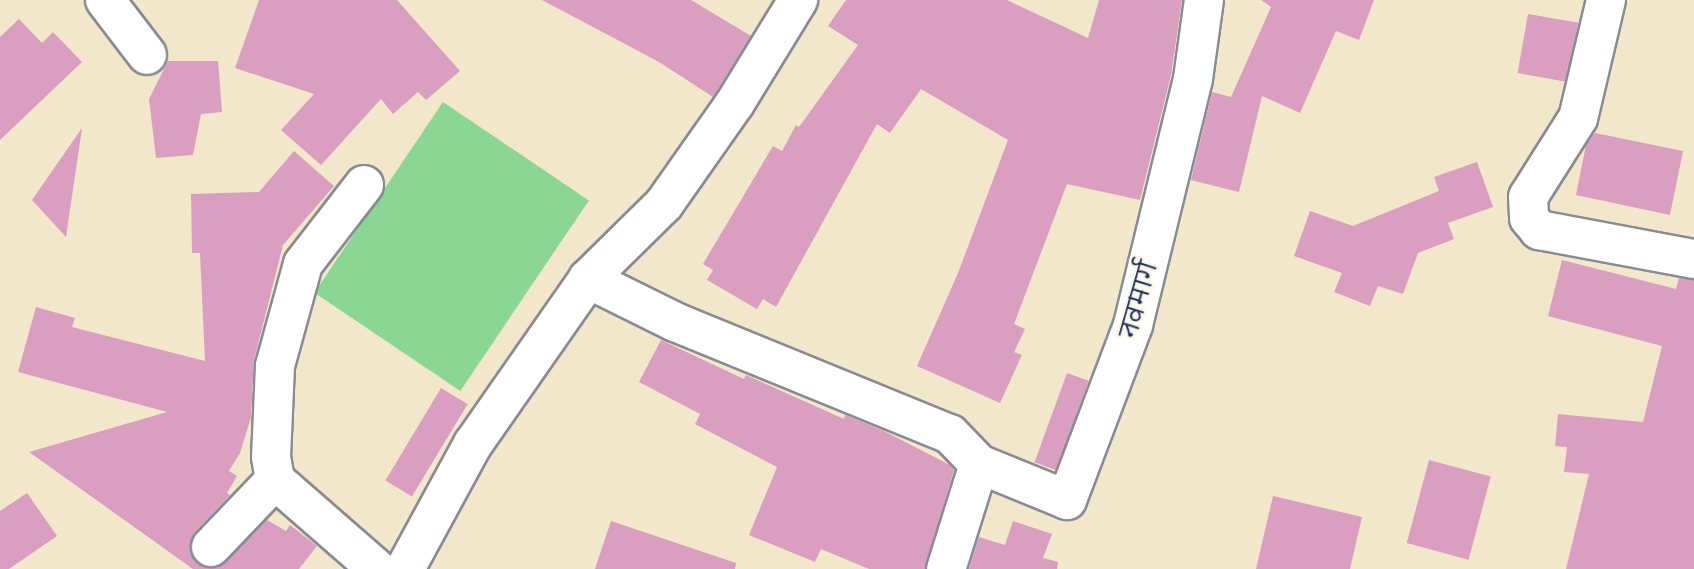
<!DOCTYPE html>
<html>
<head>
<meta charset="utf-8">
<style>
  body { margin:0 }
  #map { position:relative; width:1694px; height:569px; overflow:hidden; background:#f3e7cb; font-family:"Playpen Sans","Playpen Sans Deva",sans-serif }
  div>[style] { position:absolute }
  .green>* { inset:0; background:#8bd692; transform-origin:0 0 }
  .building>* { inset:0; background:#da9ec0; transform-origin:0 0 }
  .roads { filter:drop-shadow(2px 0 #878b94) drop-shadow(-2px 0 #878b94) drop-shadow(0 2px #878b94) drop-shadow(0 -2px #878b94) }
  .minor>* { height:38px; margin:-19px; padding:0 19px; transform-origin:19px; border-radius:19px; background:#fff }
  span { translate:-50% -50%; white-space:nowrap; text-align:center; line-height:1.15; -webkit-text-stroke:5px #fcf5e5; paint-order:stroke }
  .street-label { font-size:24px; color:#1b2f5e }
</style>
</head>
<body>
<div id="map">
  <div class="green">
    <i style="left:443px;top:102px;width:176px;height:230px;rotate:34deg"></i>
  </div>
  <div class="building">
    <i style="clip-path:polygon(259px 0,397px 0,460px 71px,426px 100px,418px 92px,393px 114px,381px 99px,321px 165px,281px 130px,314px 94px,235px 68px)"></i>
    <i style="clip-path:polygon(542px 0,691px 0,751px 36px,713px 97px,659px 62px)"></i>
    <i style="clip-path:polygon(846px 0,1007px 0,1088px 38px,1099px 0,1182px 0,1171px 75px,1140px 200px,1067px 184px,1014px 324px,1025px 329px,1014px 352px,1022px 355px,1000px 403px,917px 366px,958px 273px,1008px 140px,921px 89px,890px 133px,877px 124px,776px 307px,763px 299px,757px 309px,707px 280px,713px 270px,703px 264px,773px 146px,782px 151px,796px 125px,799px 127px,858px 45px,828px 26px)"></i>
    <i style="clip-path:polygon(1261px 0,1374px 0,1359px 40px,1336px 31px,1300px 113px,1262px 96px,1239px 192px,1191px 180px,1212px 92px,1231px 97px,1271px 7px)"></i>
    <i style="left:1528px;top:14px;width:51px;height:60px;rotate:10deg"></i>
    <i style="clip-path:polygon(19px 19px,42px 43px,53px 32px,82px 62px,0 140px,0 37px)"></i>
    <i style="clip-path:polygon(168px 61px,218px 61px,222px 112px,201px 114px,193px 155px,156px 158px,149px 99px)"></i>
    <i style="clip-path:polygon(82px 128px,66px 237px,32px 200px)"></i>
    <i style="clip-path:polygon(1595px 133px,1683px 151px,1670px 215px,1576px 195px,1586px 145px)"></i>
    <i style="clip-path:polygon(294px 151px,334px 186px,283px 245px,254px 360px,251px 417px,240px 453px,229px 471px,237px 476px,227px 493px,230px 495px,195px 532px,190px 552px,196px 563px,218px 568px,267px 520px,286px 531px,290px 525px,317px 546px,299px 569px,193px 569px,29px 452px,167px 412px,18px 372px,36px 307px,75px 318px,72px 327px,205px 361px,200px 253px,192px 253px,191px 194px,259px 192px)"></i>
    <i style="clip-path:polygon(1477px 162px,1493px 207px,1448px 223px,1454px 239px,1418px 253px,1403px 294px,1378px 286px,1370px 306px,1334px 292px,1342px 273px,1294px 256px,1310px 211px,1353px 226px,1439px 191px,1434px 177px)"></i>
    <i style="clip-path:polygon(1562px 260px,1676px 289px,1679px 278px,1694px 280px,1694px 569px,1566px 569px,1589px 474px,1564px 472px,1567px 447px,1555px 446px,1558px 414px,1643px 422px,1662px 346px,1548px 316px)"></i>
    <i style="clip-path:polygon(661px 340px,744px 379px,746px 375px,844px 419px,845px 415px,882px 430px,950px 465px,954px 470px,925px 569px,869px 569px,821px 549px,815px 562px,749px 535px,777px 467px,695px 424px,700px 414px,639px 382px)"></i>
    <i style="left:1067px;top:373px;width:23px;height:95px;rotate:20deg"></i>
    <i style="left:441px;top:388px;width:31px;height:108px;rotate:31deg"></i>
    <i style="left:1429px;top:460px;width:64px;height:86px;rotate:15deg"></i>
    <i style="clip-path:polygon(27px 493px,57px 536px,9px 569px,0 569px,0 511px)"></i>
    <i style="clip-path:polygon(1273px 496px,1362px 517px,1350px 569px,1256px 569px)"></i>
    <i style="clip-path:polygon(611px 521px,736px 563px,735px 569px,595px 569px)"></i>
    <i style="clip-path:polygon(1013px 521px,1052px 534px,1043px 558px,1058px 562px,1057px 569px,969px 569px,979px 537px,1005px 545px)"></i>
  </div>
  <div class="roads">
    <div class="minor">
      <i style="left:105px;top:0;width:69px;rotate:52.6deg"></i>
      <i style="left:1606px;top:0;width:121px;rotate:103.3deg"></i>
      <i style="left:1578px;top:118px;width:93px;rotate:122.3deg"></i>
      <i style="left:1528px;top:197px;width:21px;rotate:87deg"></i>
      <i style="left:1529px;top:218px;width:16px;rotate:50deg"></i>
      <i style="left:1539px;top:230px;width:158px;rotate:10.6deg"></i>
      <i style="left:364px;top:185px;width:100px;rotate:127.7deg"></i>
      <i style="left:303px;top:264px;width:106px;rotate:105.4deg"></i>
      <i style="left:275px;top:366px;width:91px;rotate:92.5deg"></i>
      <i style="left:271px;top:457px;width:23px;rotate:80deg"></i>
      <i style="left:275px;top:480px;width:135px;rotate:41.1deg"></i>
      <i style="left:588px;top:279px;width:97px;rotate:26.3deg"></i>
      <i style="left:675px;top:322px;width:297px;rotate:22.2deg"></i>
      <i style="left:950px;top:434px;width:42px;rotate:46deg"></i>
      <i style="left:979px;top:464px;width:110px;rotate:107.4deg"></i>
      <i style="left:979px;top:464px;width:95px;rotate:22.2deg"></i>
      <i style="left:1067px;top:500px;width:187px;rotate:-69.3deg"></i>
      <i style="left:1133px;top:325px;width:253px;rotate:-76.3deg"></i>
      <i style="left:1193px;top:79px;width:80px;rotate:-82.1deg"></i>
      <i style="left:211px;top:547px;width:93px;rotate:-46.3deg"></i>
      <i style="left:405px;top:569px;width:142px;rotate:-61.5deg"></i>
      <i style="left:473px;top:444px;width:201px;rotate:-55.1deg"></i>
      <i style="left:588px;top:279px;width:107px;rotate:-44.6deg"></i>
      <i style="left:664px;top:204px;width:123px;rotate:-54.9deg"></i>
      <i style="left:735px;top:103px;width:121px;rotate:-58.5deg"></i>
    </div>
  </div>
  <div class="street-label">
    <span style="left:1138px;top:299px;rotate:-74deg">नवमार्ग</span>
  </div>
</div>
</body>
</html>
